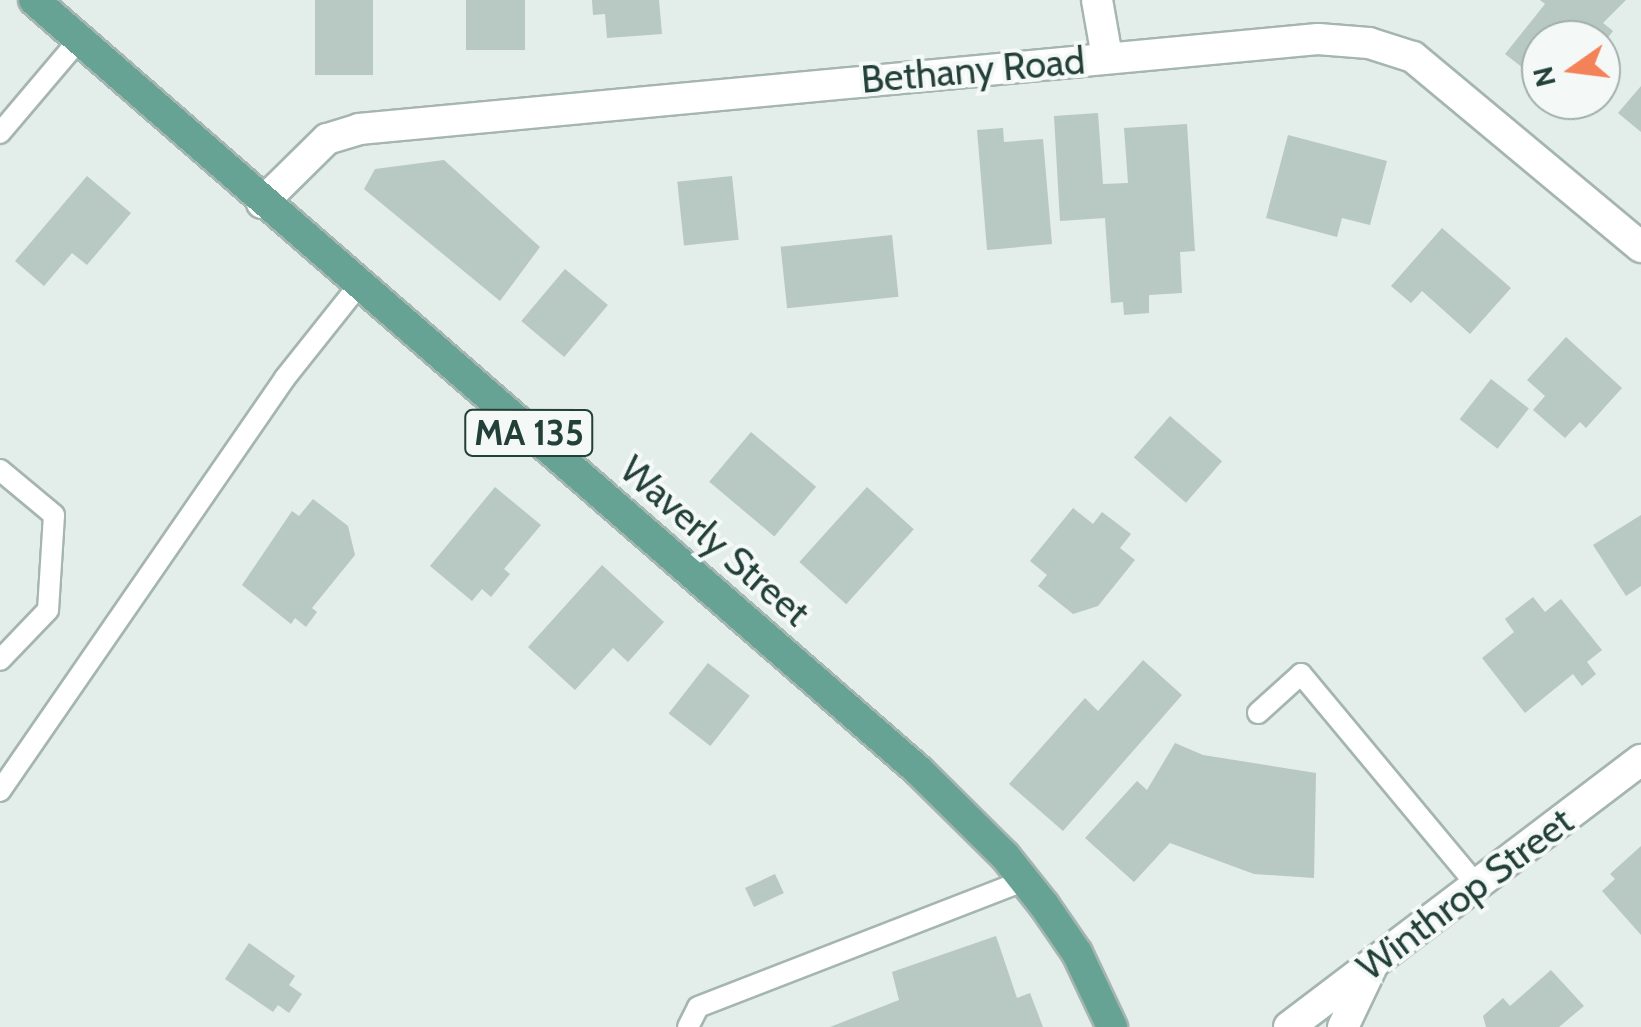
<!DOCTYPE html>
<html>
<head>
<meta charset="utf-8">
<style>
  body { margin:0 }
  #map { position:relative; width:1641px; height:1027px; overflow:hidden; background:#e3ede9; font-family:Cabin,sans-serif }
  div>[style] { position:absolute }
  .building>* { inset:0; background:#b8c8c2; transform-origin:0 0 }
  .roads { filter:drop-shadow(2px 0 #a5b5b0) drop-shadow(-2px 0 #a5b5b0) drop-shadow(0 2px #a5b5b0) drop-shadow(0 -2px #a5b5b0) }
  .lane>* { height:20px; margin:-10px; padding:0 10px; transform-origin:10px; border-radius:10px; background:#fff }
  .street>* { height:30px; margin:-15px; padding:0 15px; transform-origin:15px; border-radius:15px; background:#fff }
  .secondary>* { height:30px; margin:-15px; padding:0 15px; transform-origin:15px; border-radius:15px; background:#fff }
  .primary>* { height:30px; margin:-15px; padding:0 15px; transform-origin:15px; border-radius:15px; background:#67a395 }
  span { translate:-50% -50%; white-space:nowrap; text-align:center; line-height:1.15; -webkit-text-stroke:8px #f4f9f7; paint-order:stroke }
  .shield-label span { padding:2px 8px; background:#f4f9f7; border:2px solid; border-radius:8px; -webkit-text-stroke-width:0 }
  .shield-label { font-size:35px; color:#223f38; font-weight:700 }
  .street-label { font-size:38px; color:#223f38 }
  .north { position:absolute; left:1521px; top:20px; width:100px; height:100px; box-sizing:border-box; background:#f4f9f7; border:2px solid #a0afab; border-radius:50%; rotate:256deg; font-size:28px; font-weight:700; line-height:40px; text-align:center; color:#223f38 }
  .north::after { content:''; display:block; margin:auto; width:35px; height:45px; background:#f48259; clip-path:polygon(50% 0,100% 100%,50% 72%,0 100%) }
</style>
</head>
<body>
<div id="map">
  <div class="building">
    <i style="left:315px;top:0;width:58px;height:75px"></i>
    <i style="left:466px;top:0;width:59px;height:50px"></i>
    <i style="clip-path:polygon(592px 0,659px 0,662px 34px,607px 38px,605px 14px,593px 15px)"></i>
    <i style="clip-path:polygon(1540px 0,1626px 0,1603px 23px,1613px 31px,1601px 47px,1601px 40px,1541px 40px,1541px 82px,1505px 54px,1545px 4px)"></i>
    <i style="clip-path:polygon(1641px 86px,1641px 132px,1618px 113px)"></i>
    <i style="clip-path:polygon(1098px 113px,1103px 184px,1128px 183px,1124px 128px,1187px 124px,1195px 251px,1180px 252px,1182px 293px,1149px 295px,1149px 313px,1124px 315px,1123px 302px,1111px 303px,1105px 218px,1060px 221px,1054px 116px)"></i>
    <i style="clip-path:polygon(1003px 128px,1004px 142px,1043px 139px,1052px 244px,987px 250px,977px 130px)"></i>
    <i style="clip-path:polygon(1288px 135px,1387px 161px,1370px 225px,1342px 218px,1337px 237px,1266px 218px)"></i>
    <i style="clip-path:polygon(444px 160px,540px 247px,500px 301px,364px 189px,375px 169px)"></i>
    <i style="clip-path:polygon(87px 176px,131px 213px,87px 265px,72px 253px,44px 286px,15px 261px)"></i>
    <i style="left:732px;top:176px;width:64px;height:55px;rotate:84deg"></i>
    <i style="clip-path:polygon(1442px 228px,1511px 288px,1470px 334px,1422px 291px,1411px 303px,1391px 286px)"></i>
    <i style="left:892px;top:235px;width:62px;height:112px;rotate:84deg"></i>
    <i style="left:565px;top:269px;width:56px;height:68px;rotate:40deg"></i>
    <i style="clip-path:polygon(1566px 337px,1622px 388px,1586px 428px,1580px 422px,1565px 438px,1533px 410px,1545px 396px,1527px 380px)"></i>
    <i style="left:1491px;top:379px;width:48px;height:51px;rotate:38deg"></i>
    <i style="left:1170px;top:416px;width:69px;height:55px;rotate:41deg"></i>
    <i style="left:751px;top:432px;width:85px;height:65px;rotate:40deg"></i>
    <i style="clip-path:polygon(495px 487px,541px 525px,504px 569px,510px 574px,491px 597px,482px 589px,472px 601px,430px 566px)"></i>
    <i style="left:867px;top:487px;width:63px;height:101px;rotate:42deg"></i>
    <i style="clip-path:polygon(313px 499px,348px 526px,355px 555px,312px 608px,317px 612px,306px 627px,295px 618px,291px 624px,242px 585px,292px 511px,299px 516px)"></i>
    <i style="clip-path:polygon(1073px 508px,1093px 524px,1102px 512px,1131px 534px,1120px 548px,1135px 560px,1098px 606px,1073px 614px,1038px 586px,1047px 575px,1030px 561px)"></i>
    <i style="clip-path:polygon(1641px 515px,1641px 586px,1626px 596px,1593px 545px)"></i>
    <i style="clip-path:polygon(602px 565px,664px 622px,628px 662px,613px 648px,575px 690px,528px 647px)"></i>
    <i style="clip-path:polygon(1533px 597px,1545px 612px,1561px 599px,1602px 650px,1587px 662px,1596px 674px,1582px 686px,1573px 674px,1525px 713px,1482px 658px,1514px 632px,1505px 619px)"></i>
    <i style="clip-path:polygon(1143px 660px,1182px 695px,1063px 831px,1009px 784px,1085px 698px,1098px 711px)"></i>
    <i style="left:708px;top:663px;width:53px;height:64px;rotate:38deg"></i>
    <i style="clip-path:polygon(1175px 743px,1203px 755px,1316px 773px,1314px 878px,1254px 874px,1170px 843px,1134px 882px,1085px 838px,1137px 781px,1147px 790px)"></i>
    <i style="clip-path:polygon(1641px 846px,1641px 935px,1602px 891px,1615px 879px,1610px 874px)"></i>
    <i style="left:775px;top:874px;width:21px;height:33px;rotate:65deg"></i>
    <i style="clip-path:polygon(996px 936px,1017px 998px,1030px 993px,1043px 1027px,830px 1027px,899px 1000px,892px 972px)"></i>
    <i style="clip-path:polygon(249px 943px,295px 976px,289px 985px,302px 994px,289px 1013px,278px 1005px,273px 1012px,225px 979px)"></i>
    <i style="clip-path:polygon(1551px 970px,1584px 1006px,1559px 1027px,1486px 1027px,1483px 1016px,1503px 998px,1510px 1006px)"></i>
  </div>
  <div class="roads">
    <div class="lane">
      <i style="left:0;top:133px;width:122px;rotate:-49.7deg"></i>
      <i style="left:0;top:470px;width:70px;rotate:39.8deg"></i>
      <i style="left:54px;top:515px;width:95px;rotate:93.6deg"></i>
      <i style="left:48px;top:610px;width:69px;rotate:133.8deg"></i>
      <i style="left:1258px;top:713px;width:58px;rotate:-42.2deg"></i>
      <i style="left:1301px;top:674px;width:275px;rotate:50.2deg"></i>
      <i style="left:0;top:791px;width:502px;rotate:-55.39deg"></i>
      <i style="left:285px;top:378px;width:119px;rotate:-51.5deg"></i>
      <i style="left:688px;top:1027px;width:22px;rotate:-63deg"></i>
      <i style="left:698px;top:1007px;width:351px;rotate:-21.2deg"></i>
    </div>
    <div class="street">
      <i style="left:1097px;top:0;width:58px;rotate:80deg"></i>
      <i style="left:1343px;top:1027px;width:70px;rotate:-64.5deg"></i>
    </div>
    <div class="secondary">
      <i style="left:262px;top:203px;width:91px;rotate:-44.6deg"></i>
      <i style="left:327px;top:139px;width:34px;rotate:-17deg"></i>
      <i style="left:359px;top:129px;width:963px;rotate:-5.36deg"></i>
      <i style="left:1318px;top:39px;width:51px;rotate:4.5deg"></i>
      <i style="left:1369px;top:43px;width:46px;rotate:17.7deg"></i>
      <i style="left:1413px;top:57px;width:297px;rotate:39.8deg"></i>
      <i style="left:1289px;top:1027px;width:442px;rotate:-37.2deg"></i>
    </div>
    <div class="primary">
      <i style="left:34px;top:0;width:1174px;rotate:41.06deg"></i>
      <i style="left:919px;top:771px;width:121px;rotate:44.7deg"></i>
      <i style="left:1005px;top:856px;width:63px;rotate:51.5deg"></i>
      <i style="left:1044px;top:905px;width:58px;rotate:55.5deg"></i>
      <i style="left:1077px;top:953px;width:82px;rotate:64.7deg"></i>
    </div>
  </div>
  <div class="shield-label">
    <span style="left:529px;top:433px">MA 135</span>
  </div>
  <div class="street-label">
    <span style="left:973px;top:70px;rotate:-5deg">Bethany Road</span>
    <span style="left:715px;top:541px;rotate:41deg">Waverly Street</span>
    <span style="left:1465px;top:894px;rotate:-37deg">Winthrop Street</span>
  </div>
  <div class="north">N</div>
</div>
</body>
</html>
